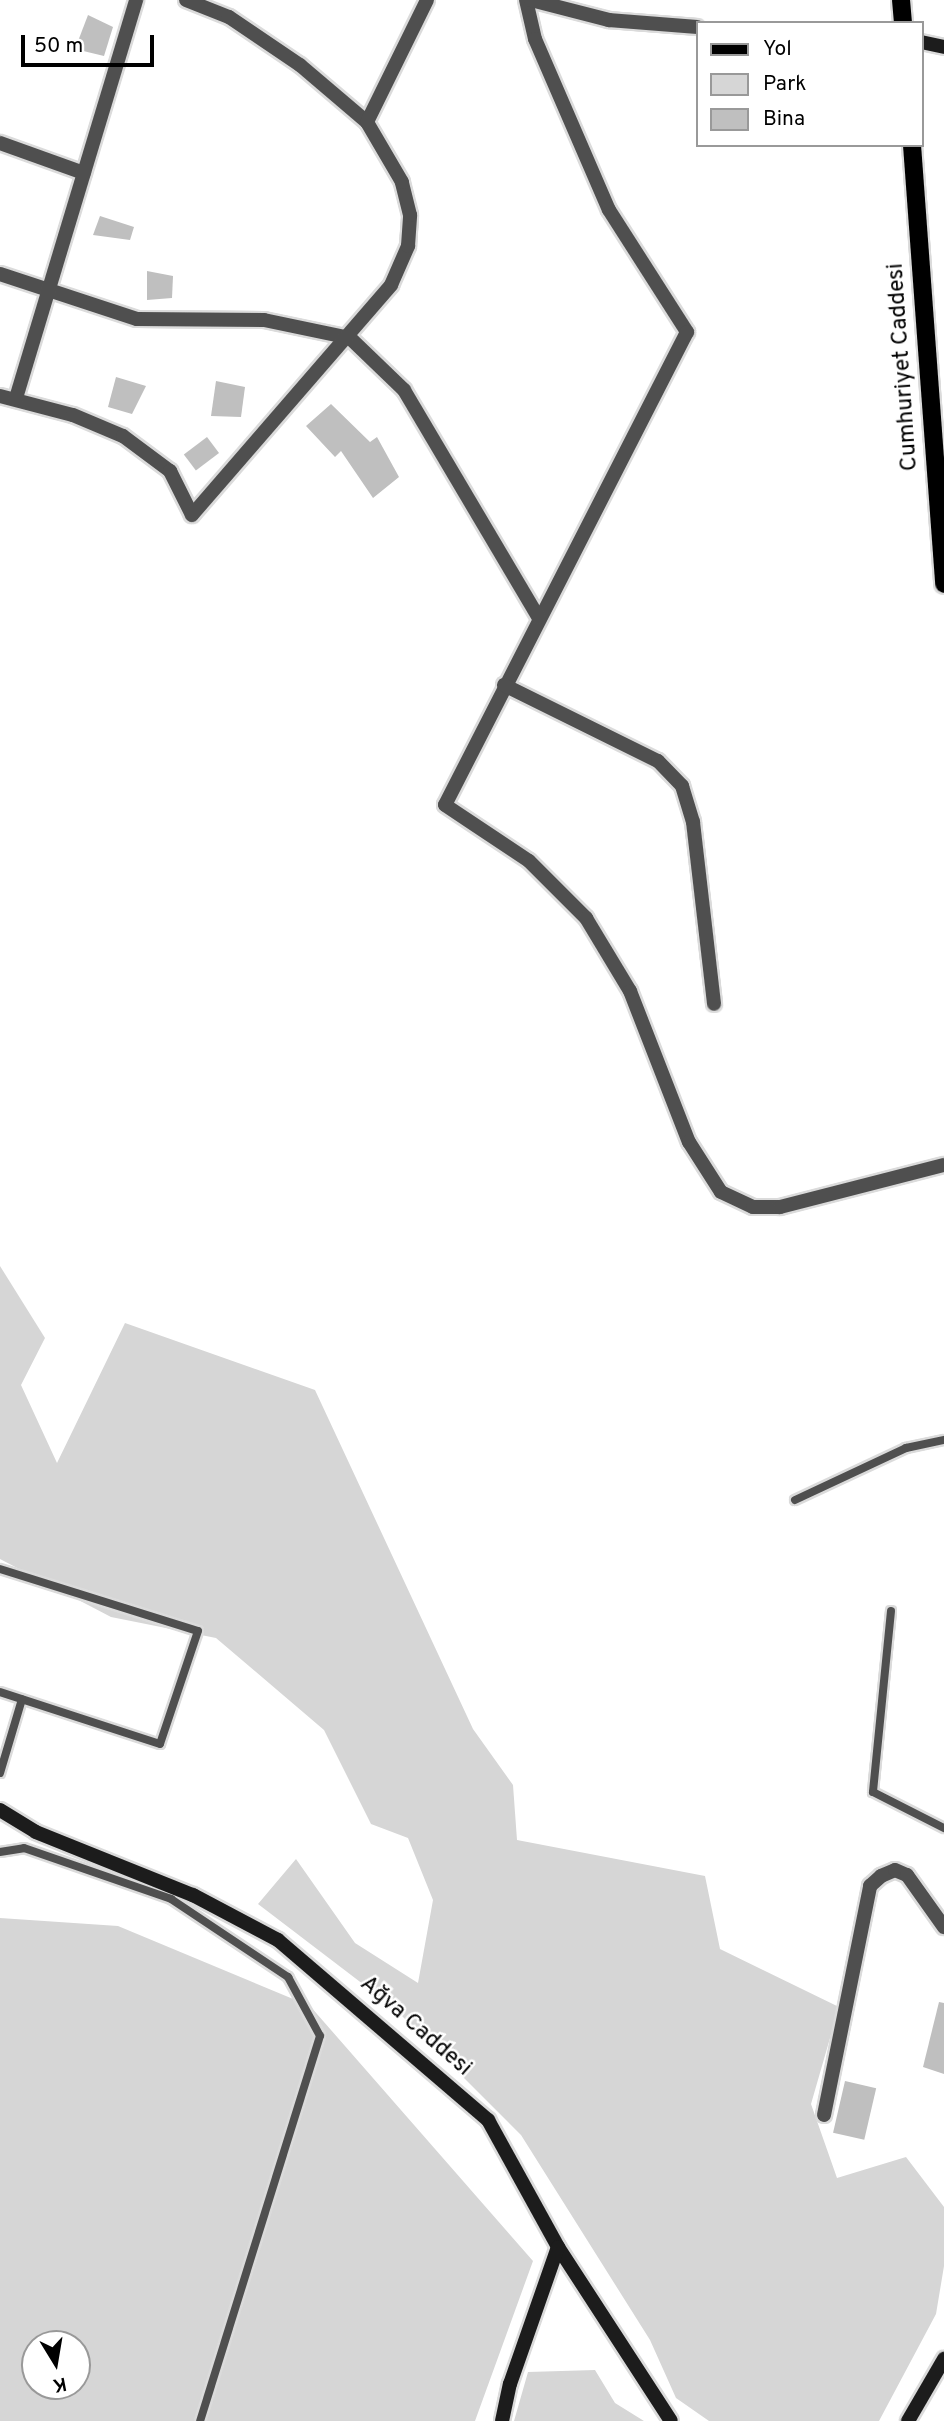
<!DOCTYPE html>
<html>
<head>
<meta charset="utf-8">
<style>
  body { margin:0 }
  #map { position:relative; width:944px; height:2421px; overflow:hidden; background:#fff; font-family:Overpass,sans-serif }
  div>[style] { position:absolute }
  .green>* { inset:0; background:#d6d6d6 }
  .building>* { inset:0; background:#bfbfbf; transform-origin:0 0 }
  .roads { filter:drop-shadow(2px 0 #dbdbdb) drop-shadow(-2px 0 #dbdbdb) drop-shadow(0 2px #dbdbdb) drop-shadow(0 -2px #dbdbdb) }
  .lane>* { height:8px; margin:-4px; padding:0 4px; transform-origin:4px; border-radius:4px; background:#4f4f4f }
  .street>* { height:14px; margin:-7px; padding:0 7px; transform-origin:7px; border-radius:7px; background:#4f4f4f }
  .secondary>* { height:14px; margin:-7px; padding:0 7px; transform-origin:7px; border-radius:7px; background:#1c1c1c }
  .primary>* { height:18px; margin:-9px; padding:0 9px; transform-origin:9px; border-radius:9px; background:#000 }
  span { translate:-50% -50%; white-space:nowrap; text-align:center; line-height:1.15; -webkit-text-stroke:5px #fff; paint-order:stroke }
  .street-label { font-size:23px; color:#000 }
  .legend { position:absolute; left:696px; top:21px; width:228px; height:126px; box-sizing:border-box; background:#fff; border:2px solid #999; margin:0; padding:9px 12px; list-style:none; font-size:21px; color:#000 }
  .legend li { display:flex; align-items:center; gap:14px; height:35px }
  .legend b { width:35px; border:2px solid #999 }
  .north { position:absolute; left:21px; top:2330px; width:70px; height:70px; box-sizing:border-box; background:#fff; border:2px solid #999; border-radius:50%; rotate:169deg; font-size:19px; font-weight:700; line-height:28px; text-align:center; color:#000 }
  .north::after { content:''; display:block; margin:auto; width:24px; height:32px; background:#000; clip-path:polygon(50% 0,100% 100%,50% 72%,0 100%) }
  .scale { position:absolute; left:21px; top:35px; width:133px; height:32px; box-sizing:border-box; border:4px solid #000; border-top:0; padding-left:9px; font-size:21px; line-height:24px; white-space:nowrap; color:#000; -webkit-text-stroke:5px #fff; paint-order:stroke }
</style>
</head>
<body>
<div id="map">
  <div class="green">
    <i style="clip-path:polygon(0 1266px,45px 1338px,21px 1385px,57px 1463px,125px 1323px,315px 1390px,473px 1729px,513px 1785px,517px 1840px,705px 1876px,720px 1949px,839px 2007px,811px 2104px,837px 2178px,906px 2157px,944px 2207px,944px 2266px,936px 2314px,879px 2421px,709px 2421px,676px 2398px,650px 2340px,521px 2135px,393px 2007px,258px 1904px,296px 1859px,355px 1943px,418px 1983px,433px 1900px,408px 1838px,371px 1824px,324px 1730px,216px 1638px,111px 1617px,0 1559px)"></i>
    <i style="clip-path:polygon(evenodd,0 1918px,118px 1926px,310px 2006px,533px 2261px,475px 2421px,0 2421px,0 1918px,35px 2344px,77px 2344px,77px 2386px,35px 2386px,35px 2344px)"></i>
    <i style="clip-path:polygon(595px 2370px,615px 2403px,644px 2421px,514px 2421px,528px 2372px)"></i>
  </div>
  <div class="building">
    <i style="clip-path:polygon(88px 15px,113px 27px,104px 56px,75px 49px)"></i>
    <i style="clip-path:polygon(100px 216px,134px 227px,130px 240px,93px 235px)"></i>
    <i style="clip-path:polygon(147px 271px,173px 276px,172px 298px,147px 300px)"></i>
    <i style="clip-path:polygon(116px 377px,146px 386px,132px 414px,108px 407px)"></i>
    <i style="clip-path:polygon(216px 381px,245px 387px,241px 417px,211px 416px)"></i>
    <i style="clip-path:polygon(331px 404px,370px 442px,377px 437px,399px 477px,373px 498px,341px 451px,335px 457px,306px 426px)"></i>
    <i style="left:207px;top:437px;width:20px;height:29px;rotate:53deg"></i>
    <i style="clip-path:polygon(939px 2002px,944px 2003px,944px 2074px,923px 2067px)"></i>
    <i style="left:845px;top:2081px;width:32px;height:53px;rotate:13deg"></i>
  </div>
  <div class="roads">
    <div class="lane">
      <i style="left:795px;top:1500px;width:123px;rotate:-25.1deg"></i>
      <i style="left:906px;top:1448px;width:39px;rotate:-12deg"></i>
      <i style="left:0;top:1569px;width:207px;rotate:17.4deg"></i>
      <i style="left:198px;top:1631px;width:119px;rotate:108.6deg"></i>
      <i style="left:160px;top:1744px;width:168px;rotate:-162deg"></i>
      <i style="left:891px;top:1611px;width:182px;rotate:95.7deg"></i>
      <i style="left:873px;top:1792px;width:80px;rotate:26.9deg"></i>
      <i style="left:0;top:1773px;width:77px;rotate:-73.4deg"></i>
      <i style="left:0;top:1852px;width:24px;rotate:-9deg"></i>
      <i style="left:24px;top:1848px;width:156px;rotate:19.1deg"></i>
      <i style="left:171px;top:1899px;width:141px;rotate:33.7deg"></i>
      <i style="left:288px;top:1977px;width:67px;rotate:61.5deg"></i>
      <i style="left:320px;top:2036px;width:403px;rotate:107.3deg"></i>
    </div>
    <div class="street">
      <i style="left:186px;top:0;width:46px;rotate:21.6deg"></i>
      <i style="left:229px;top:17px;width:86px;rotate:34.1deg"></i>
      <i style="left:300px;top:65px;width:88px;rotate:40.4deg"></i>
      <i style="left:526px;top:0;width:40px;rotate:77deg"></i>
      <i style="left:535px;top:39px;width:186px;rotate:66.6deg"></i>
      <i style="left:609px;top:210px;width:145px;rotate:57.4deg"></i>
      <i style="left:687px;top:332px;width:531px;rotate:117.1deg"></i>
      <i style="left:445px;top:805px;width:101px;rotate:33.7deg"></i>
      <i style="left:529px;top:861px;width:81px;rotate:45deg"></i>
      <i style="left:586px;top:918px;width:85px;rotate:58.9deg"></i>
      <i style="left:630px;top:991px;width:162px;rotate:68.7deg"></i>
      <i style="left:689px;top:1142px;width:59px;rotate:57.4deg"></i>
      <i style="left:721px;top:1192px;width:35px;rotate:25deg"></i>
      <i style="left:753px;top:1207px;width:27px"></i>
      <i style="left:780px;top:1207px;width:169px;rotate:-14.4deg"></i>
      <i style="left:531px;top:0;width:81px;rotate:14.4deg"></i>
      <i style="left:609px;top:20px;width:88px;rotate:4.5deg"></i>
      <i style="left:0;top:143px;width:89px;rotate:19.7deg"></i>
      <i style="left:0;top:274px;width:144px;rotate:18.2deg"></i>
      <i style="left:137px;top:319px;width:127px;rotate:0.5deg"></i>
      <i style="left:264px;top:320px;width:88px;rotate:11.8deg"></i>
      <i style="left:350px;top:338px;width:75px;rotate:43.9deg"></i>
      <i style="left:404px;top:390px;width:264px;rotate:59.4deg"></i>
      <i style="left:0;top:396px;width:75px;rotate:14.6deg"></i>
      <i style="left:73px;top:415px;width:54px;rotate:22.8deg"></i>
      <i style="left:123px;top:436px;width:59px;rotate:36.7deg"></i>
      <i style="left:170px;top:471px;width:49px;rotate:63.4deg"></i>
      <i style="left:192px;top:515px;width:304px;rotate:-49.1deg"></i>
      <i style="left:391px;top:285px;width:43px;rotate:-66.4deg"></i>
      <i style="left:408px;top:246px;width:31px;rotate:-86deg"></i>
      <i style="left:410px;top:215px;width:34px;rotate:-104deg"></i>
      <i style="left:402px;top:182px;width:69px;rotate:-120.3deg"></i>
      <i style="left:367px;top:122px;width:136px;rotate:-63.8deg"></i>
      <i style="left:16px;top:398px;width:416px;rotate:-73.2deg"></i>
      <i style="left:504px;top:685px;width:172px;rotate:26.3deg"></i>
      <i style="left:658px;top:761px;width:35px;rotate:46deg"></i>
      <i style="left:682px;top:786px;width:38px;rotate:73deg"></i>
      <i style="left:693px;top:822px;width:183px;rotate:83.4deg"></i>
      <i style="left:824px;top:2115px;width:234px;rotate:-78.6deg"></i>
      <i style="left:870px;top:1886px;width:15px;rotate:-42deg"></i>
      <i style="left:881px;top:1876px;width:15px;rotate:-23deg"></i>
      <i style="left:895px;top:1870px;width:13px;rotate:23deg"></i>
      <i style="left:907px;top:1875px;width:64px;rotate:54.6deg"></i>
    </div>
    <div class="secondary">
      <i style="left:921px;top:42px;width:24px;rotate:12deg"></i>
      <i style="left:0;top:1810px;width:42px;rotate:31.4deg"></i>
      <i style="left:36px;top:1832px;width:169px;rotate:21.9deg"></i>
      <i style="left:193px;top:1895px;width:96px;rotate:27.9deg"></i>
      <i style="left:278px;top:1940px;width:277px;rotate:40.6deg"></i>
      <i style="left:488px;top:2120px;width:145px;rotate:61.1deg"></i>
      <i style="left:558px;top:2247px;width:207px;rotate:57deg"></i>
      <i style="left:502px;top:2421px;width:38px;rotate:-78deg"></i>
      <i style="left:510px;top:2384px;width:145px;rotate:-70.7deg"></i>
      <i style="left:908px;top:2421px;width:72px;rotate:-59.9deg"></i>
    </div>
    <div class="primary">
      <i style="left:901px;top:0;width:23px;rotate:85deg"></i>
      <i style="left:912px;top:145px;width:440px;rotate:85.8deg"></i>
    </div>
  </div>
  <div class="street-label">
    <span style="left:904px;top:367px;rotate:-94deg">Cumhuriyet Caddesi</span>
    <span style="left:415px;top:2027px;rotate:41deg">Ağva Caddesi</span>
  </div>
  <ul class="legend">
  <li><b style="height:9px;background:#000"></b>Yol</li>
  <li><b style="height:19px;background:#d6d6d6"></b>Park</li>
  <li><b style="height:19px;background:#bfbfbf"></b>Bina</li>
  </ul>
  <div class="north">K</div>
  <div class="scale">50 m</div>
</div>
</body>
</html>
